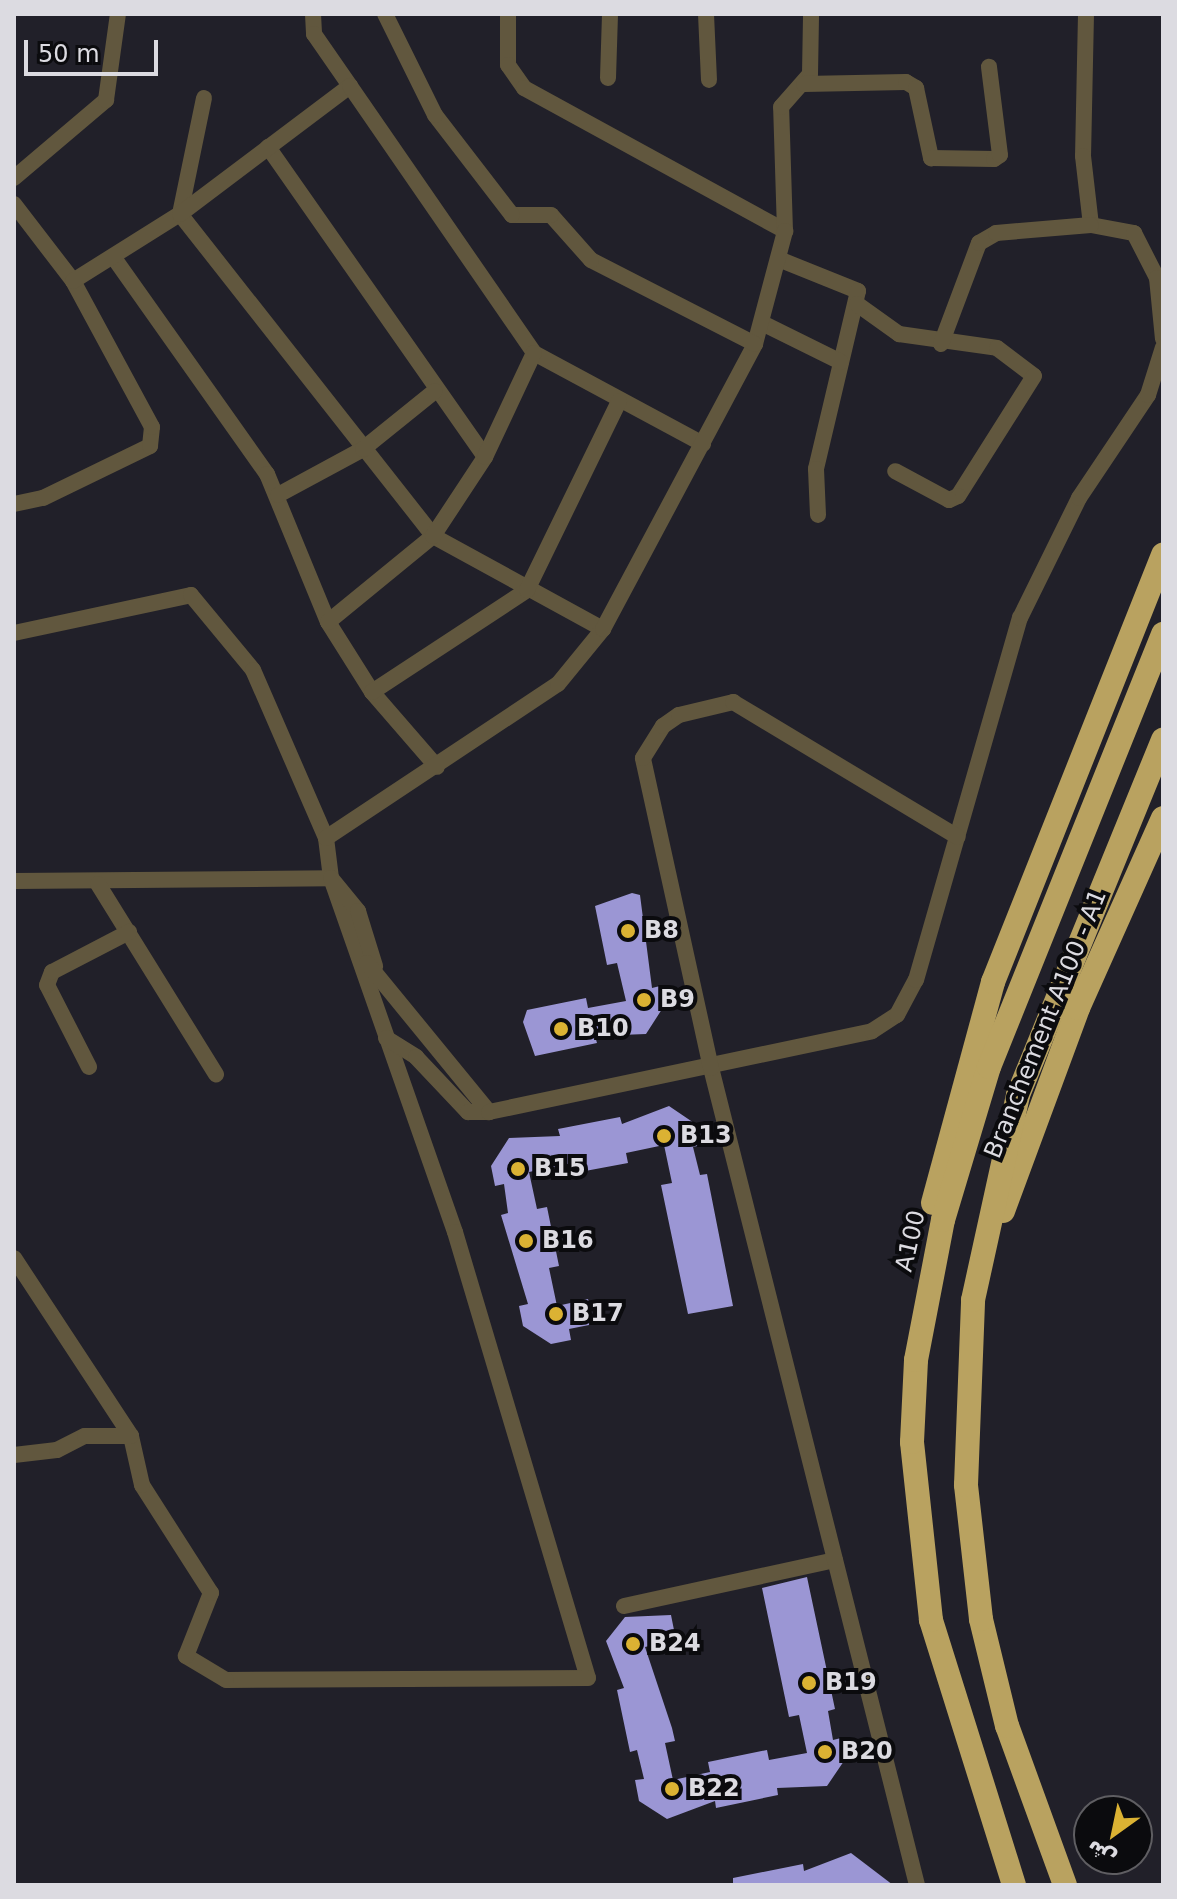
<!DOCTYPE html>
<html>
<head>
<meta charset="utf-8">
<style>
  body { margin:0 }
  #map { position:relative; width:1177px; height:1899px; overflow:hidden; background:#212029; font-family:"DejaVu Sans","Noto Naskh Arabic",sans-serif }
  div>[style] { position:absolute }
  .building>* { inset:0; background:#9b96d4 }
  .minor>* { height:16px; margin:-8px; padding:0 8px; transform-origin:8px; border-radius:8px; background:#61573e }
  .motorway>* { height:24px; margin:-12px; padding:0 12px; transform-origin:12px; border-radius:12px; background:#b9a260 }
  .dots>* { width:22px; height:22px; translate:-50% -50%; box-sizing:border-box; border:4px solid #0b0b0e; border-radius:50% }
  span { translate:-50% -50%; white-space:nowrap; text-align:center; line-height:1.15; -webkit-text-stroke:8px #0b0b0e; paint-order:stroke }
  .poi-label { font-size:24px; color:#dcdbe1; font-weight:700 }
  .left { translate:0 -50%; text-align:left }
  .street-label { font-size:24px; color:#dcdbe1 }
  .frame { position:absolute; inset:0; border:16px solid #dcdbe1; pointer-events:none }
  .north { position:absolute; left:1073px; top:1795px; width:80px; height:80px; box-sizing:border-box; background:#0b0b0e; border:2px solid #5f5e62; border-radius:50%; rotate:213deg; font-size:22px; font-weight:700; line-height:32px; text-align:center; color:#dcdbe1 }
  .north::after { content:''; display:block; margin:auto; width:28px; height:36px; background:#dbb233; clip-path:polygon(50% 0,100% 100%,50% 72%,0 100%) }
  .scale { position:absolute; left:24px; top:40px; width:134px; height:36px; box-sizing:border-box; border:4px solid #dcdbe1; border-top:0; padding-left:10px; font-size:24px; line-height:28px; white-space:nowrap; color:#dcdbe1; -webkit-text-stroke:6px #0b0b0e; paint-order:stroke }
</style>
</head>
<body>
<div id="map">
  <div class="building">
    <i style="clip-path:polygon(632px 893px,640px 895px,652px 988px,660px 986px,664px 1006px,646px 1034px,595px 1036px,597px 1043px,535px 1056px,523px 1022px,527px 1010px,586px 998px,588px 1008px,626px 1001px,617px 963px,607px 965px,595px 906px)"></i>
    <i style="clip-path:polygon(669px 1106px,697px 1125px,701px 1145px,693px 1147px,700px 1175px,707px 1174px,733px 1306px,688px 1314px,661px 1185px,672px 1183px,664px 1145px,626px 1153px,628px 1163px,569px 1174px,567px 1164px,529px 1172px,537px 1209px,547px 1207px,559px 1266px,549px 1268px,557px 1306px,588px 1299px,594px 1324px,569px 1329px,571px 1340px,551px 1344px,523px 1326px,519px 1306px,528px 1304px,501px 1215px,508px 1213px,504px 1184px,495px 1186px,491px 1166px,509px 1138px,560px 1136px,558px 1129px,620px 1117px,622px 1124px)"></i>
    <i style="clip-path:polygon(807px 1577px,835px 1709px,828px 1711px,833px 1740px,841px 1738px,846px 1758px,827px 1786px,777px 1788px,778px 1795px,716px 1808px,715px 1801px,667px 1819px,639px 1801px,635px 1780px,644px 1779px,637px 1750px,630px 1752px,617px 1690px,624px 1688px,606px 1641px,625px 1617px,671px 1615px,676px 1640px,645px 1647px,672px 1728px,675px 1741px,665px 1743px,673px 1780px,710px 1772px,708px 1762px,767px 1750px,769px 1760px,807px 1753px,799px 1715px,789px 1717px,762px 1588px)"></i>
    <i style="clip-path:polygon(851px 1853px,893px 1885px,733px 1885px,733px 1878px,803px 1864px,804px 1871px)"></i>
  </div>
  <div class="minor">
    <i style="left:313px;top:14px;width:20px;rotate:87deg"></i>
    <i style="left:314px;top:34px;width:63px;rotate:55.3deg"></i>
    <i style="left:508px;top:14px;width:51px;rotate:90deg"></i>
    <i style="left:508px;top:65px;width:28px;rotate:55deg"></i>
    <i style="left:524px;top:88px;width:298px;rotate:28.7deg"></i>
    <i style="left:785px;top:231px;width:124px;rotate:-91.8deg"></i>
    <i style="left:781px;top:107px;width:44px;rotate:-48.7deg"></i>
    <i style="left:810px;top:74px;width:60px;rotate:-89deg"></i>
    <i style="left:706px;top:14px;width:66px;rotate:87.4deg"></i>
    <i style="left:1086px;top:14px;width:142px;rotate:91.2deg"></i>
    <i style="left:1083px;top:156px;width:69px;rotate:83.4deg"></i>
    <i style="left:1091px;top:225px;width:44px;rotate:10.5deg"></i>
    <i style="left:1134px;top:233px;width:51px;rotate:62.9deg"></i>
    <i style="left:1157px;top:278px;width:61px;rotate:84.4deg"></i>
    <i style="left:608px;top:78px;width:64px;rotate:-88.2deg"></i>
    <i style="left:804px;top:84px;width:102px;rotate:-1.1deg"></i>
    <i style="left:906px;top:82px;width:12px;rotate:31deg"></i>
    <i style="left:916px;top:88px;width:72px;rotate:77.9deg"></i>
    <i style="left:931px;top:158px;width:63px;rotate:0.9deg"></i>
    <i style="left:994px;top:159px;width:7px;rotate:-34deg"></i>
    <i style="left:1000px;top:155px;width:89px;rotate:-97.1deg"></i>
    <i style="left:204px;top:98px;width:118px;rotate:101.7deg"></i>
    <i style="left:180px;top:214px;width:410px;rotate:51.8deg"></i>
    <i style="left:433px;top:536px;width:194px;rotate:28.7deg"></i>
    <i style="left:268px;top:147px;width:378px;rotate:55deg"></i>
    <i style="left:14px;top:178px;width:121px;rotate:-40.3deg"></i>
    <i style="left:106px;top:100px;width:87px;rotate:-82.1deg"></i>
    <i style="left:14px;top:204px;width:97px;rotate:52.5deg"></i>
    <i style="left:114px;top:258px;width:265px;rotate:54.7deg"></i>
    <i style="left:267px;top:474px;width:160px;rotate:67.6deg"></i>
    <i style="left:328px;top:622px;width:83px;rotate:57.8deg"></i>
    <i style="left:372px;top:692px;width:99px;rotate:49.1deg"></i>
    <i style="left:781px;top:260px;width:83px;rotate:21.9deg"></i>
    <i style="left:858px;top:291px;width:183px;rotate:103.3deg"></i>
    <i style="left:816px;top:469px;width:46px;rotate:87.5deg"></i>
    <i style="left:857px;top:304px;width:52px;rotate:35.5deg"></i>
    <i style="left:899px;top:334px;width:99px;rotate:8.1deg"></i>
    <i style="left:997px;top:348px;width:46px;rotate:37.1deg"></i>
    <i style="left:1034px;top:376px;width:142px;rotate:122.3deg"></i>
    <i style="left:958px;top:496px;width:10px;rotate:156deg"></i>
    <i style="left:949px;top:500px;width:61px;rotate:-151.8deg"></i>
    <i style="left:762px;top:323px;width:88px;rotate:26.3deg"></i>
    <i style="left:755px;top:344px;width:117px;rotate:-75.1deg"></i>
    <i style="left:941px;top:344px;width:108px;rotate:-69.4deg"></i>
    <i style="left:979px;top:243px;width:20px;rotate:-30deg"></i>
    <i style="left:996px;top:233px;width:95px;rotate:-4.8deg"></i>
    <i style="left:278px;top:495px;width:97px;rotate:-28.4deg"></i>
    <i style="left:363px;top:449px;width:92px;rotate:-38.9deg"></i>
    <i style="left:14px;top:504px;width:30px;rotate:-12deg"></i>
    <i style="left:43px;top:498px;width:119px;rotate:-25.9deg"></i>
    <i style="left:150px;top:446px;width:19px;rotate:-84deg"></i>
    <i style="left:152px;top:427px;width:166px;rotate:-118.4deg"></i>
    <i style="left:73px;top:281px;width:126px;rotate:-32.1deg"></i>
    <i style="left:180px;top:214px;width:213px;rotate:-37deg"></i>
    <i style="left:350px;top:86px;width:324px;rotate:55.4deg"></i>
    <i style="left:534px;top:353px;width:192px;rotate:28.3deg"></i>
    <i style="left:328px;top:622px;width:136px;rotate:-39.3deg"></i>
    <i style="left:433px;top:536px;width:95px;rotate:-56.6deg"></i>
    <i style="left:485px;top:457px;width:115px;rotate:-64.8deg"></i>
    <i style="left:14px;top:633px;width:181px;rotate:-12.1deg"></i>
    <i style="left:191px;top:595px;width:97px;rotate:50.4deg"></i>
    <i style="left:253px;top:670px;width:183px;rotate:66.5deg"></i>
    <i style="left:326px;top:838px;width:40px;rotate:82.9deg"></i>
    <i style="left:331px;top:878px;width:375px;rotate:70.7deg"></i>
    <i style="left:455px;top:1232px;width:465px;rotate:73.4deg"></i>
    <i style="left:588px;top:1678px;width:362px;rotate:179.7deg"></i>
    <i style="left:226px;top:1680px;width:47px;rotate:-149deg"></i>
    <i style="left:186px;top:1656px;width:68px;rotate:-68.4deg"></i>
    <i style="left:211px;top:1593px;width:128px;rotate:-122.6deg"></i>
    <i style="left:142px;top:1485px;width:50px;rotate:-102.7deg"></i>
    <i style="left:131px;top:1436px;width:213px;rotate:-123.3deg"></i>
    <i style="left:372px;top:692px;width:186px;rotate:-33.3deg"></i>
    <i style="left:527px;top:590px;width:210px;rotate:-64deg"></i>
    <i style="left:326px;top:838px;width:278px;rotate:-33.6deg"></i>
    <i style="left:558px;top:684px;width:71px;rotate:-50.7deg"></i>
    <i style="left:603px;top:629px;width:323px;rotate:-61.9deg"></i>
    <i style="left:755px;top:344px;width:184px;rotate:-152.9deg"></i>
    <i style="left:591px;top:260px;width:60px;rotate:-131.6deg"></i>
    <i style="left:551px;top:215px;width:39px;rotate:180deg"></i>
    <i style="left:512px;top:215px;width:126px;rotate:-127.6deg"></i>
    <i style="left:435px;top:115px;width:113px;rotate:-116.3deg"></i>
    <i style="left:14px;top:881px;width:317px;rotate:-0.5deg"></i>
    <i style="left:331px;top:878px;width:43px;rotate:50.7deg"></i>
    <i style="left:358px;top:911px;width:58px;rotate:72.8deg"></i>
    <i style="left:98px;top:884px;width:224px;rotate:58.2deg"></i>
    <i style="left:367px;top:963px;width:193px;rotate:50.7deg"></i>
    <i style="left:386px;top:1038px;width:36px;rotate:32deg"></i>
    <i style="left:416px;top:1057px;width:76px;rotate:46.6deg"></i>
    <i style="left:468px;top:1112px;width:21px"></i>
    <i style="left:489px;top:1112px;width:391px;rotate:-11.9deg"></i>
    <i style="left:872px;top:1031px;width:30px;rotate:-33deg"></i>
    <i style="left:897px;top:1015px;width:40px;rotate:-62deg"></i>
    <i style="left:916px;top:980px;width:377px;rotate:-74deg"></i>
    <i style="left:1020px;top:618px;width:134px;rotate:-63.8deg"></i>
    <i style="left:1079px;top:498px;width:124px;rotate:-56.2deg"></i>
    <i style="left:1148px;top:395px;width:50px;rotate:-72.6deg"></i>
    <i style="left:89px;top:1067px;width:92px;rotate:-117.1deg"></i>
    <i style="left:47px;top:985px;width:14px;rotate:-69deg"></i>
    <i style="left:52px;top:972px;width:87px;rotate:-27.5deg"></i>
    <i style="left:14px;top:1455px;width:43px;rotate:-6.6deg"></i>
    <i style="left:57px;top:1450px;width:31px;rotate:-27deg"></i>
    <i style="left:85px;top:1436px;width:46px"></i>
    <i style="left:624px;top:1606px;width:216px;rotate:-12.3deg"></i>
    <i style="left:917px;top:1885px;width:843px;rotate:-104.15deg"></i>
    <i style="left:711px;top:1068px;width:317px;rotate:-102.4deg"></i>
    <i style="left:643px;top:758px;width:38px;rotate:-58deg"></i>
    <i style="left:663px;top:726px;width:19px;rotate:-35deg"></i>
    <i style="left:679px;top:715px;width:56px;rotate:-13.5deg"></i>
    <i style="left:733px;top:702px;width:262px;rotate:31deg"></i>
  </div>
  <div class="motorway">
    <i style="left:933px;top:1203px;width:229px;rotate:-74.8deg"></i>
    <i style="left:993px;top:982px;width:460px;rotate:-68.3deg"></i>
    <i style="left:1003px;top:1211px;width:216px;rotate:-69.7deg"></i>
    <i style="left:1078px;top:1008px;width:208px;rotate:-65.9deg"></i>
    <i style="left:1014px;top:1885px;width:278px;rotate:-107.4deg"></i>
    <i style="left:931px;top:1620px;width:179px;rotate:-96.1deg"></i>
    <i style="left:912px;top:1442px;width:82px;rotate:-87.2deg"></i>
    <i style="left:916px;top:1360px;width:143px;rotate:-79.1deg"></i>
    <i style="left:943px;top:1220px;width:160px;rotate:-73.3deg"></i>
    <i style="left:989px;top:1067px;width:467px;rotate:-68.1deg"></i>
    <i style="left:1065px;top:1885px;width:169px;rotate:-110deg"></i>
    <i style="left:1007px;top:1726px;width:110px;rotate:-103.7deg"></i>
    <i style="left:981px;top:1619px;width:135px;rotate:-96.4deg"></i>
    <i style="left:966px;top:1485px;width:185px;rotate:-87.8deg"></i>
    <i style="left:973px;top:1300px;width:210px;rotate:-77.6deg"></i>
    <i style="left:1018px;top:1095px;width:384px;rotate:-67.8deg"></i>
  </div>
  <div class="dots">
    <i style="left:628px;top:931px;background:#dbb233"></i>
    <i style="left:644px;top:1000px;background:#dbb233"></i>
    <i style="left:561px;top:1029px;background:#dbb233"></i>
    <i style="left:664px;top:1136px;background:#dbb233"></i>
    <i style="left:518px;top:1169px;background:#dbb233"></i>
    <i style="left:526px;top:1241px;background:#dbb233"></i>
    <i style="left:556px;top:1314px;background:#dbb233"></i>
    <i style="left:633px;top:1644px;background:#dbb233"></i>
    <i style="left:809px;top:1683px;background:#dbb233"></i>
    <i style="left:825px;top:1752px;background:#dbb233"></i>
    <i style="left:672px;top:1789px;background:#dbb233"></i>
  </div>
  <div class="poi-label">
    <span class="left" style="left:644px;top:931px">B8</span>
    <span class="left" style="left:660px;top:1000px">B9</span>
    <span class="left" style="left:577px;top:1029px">B10</span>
    <span class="left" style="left:680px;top:1136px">B13</span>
    <span class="left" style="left:534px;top:1169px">B15</span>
    <span class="left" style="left:542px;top:1241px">B16</span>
    <span class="left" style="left:572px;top:1314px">B17</span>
    <span class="left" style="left:649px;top:1644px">B24</span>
    <span class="left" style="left:825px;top:1683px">B19</span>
    <span class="left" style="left:841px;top:1752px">B20</span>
    <span class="left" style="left:688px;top:1789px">B22</span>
  </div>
  <div class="street-label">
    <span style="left:1046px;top:1024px;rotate:-68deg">Branchement A100 - A1</span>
    <span style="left:911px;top:1241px;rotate:-77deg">A100</span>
  </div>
  <div class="frame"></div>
  <div class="north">ش</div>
  <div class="scale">50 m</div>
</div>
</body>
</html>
